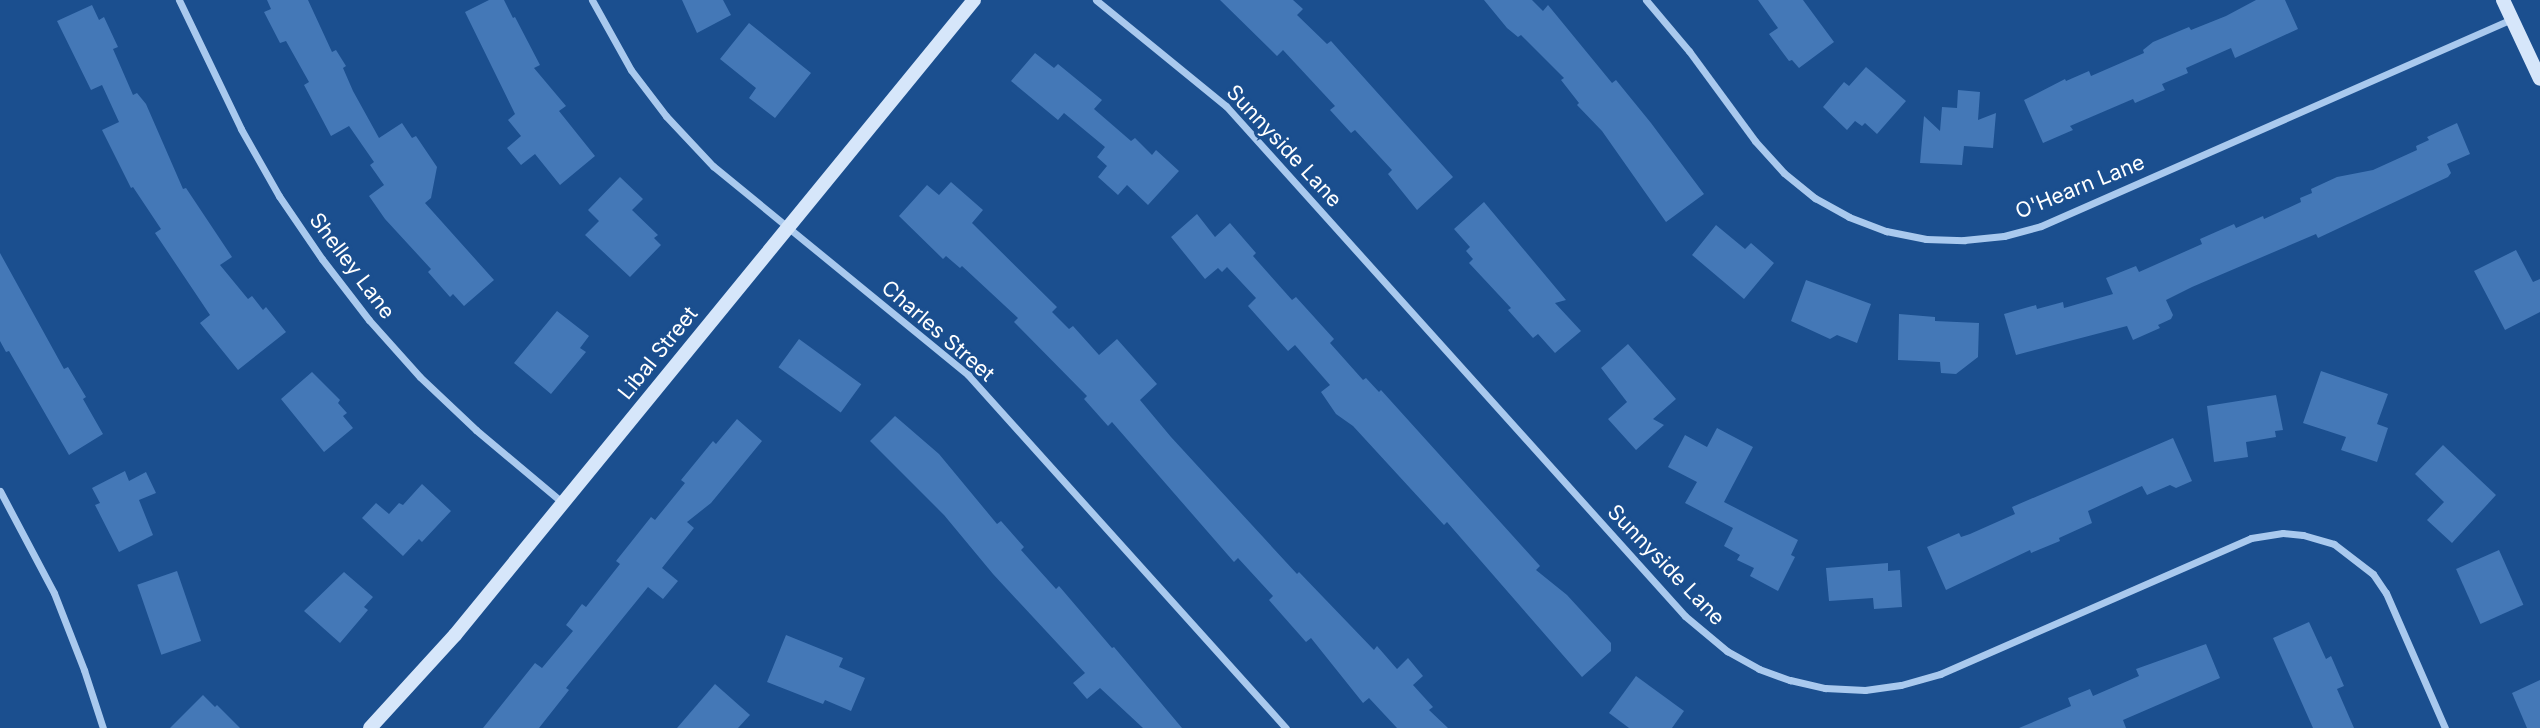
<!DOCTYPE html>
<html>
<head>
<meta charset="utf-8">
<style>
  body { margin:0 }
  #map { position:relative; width:2540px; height:728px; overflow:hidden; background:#1b4f8f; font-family:Inter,sans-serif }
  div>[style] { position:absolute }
  .building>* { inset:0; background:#4478b7; transform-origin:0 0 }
  .street>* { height:7px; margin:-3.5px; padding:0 3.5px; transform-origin:3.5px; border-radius:3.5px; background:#a9c9ee }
  .secondary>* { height:14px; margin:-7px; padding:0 7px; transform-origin:7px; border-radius:7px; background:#d6e6fa }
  span { translate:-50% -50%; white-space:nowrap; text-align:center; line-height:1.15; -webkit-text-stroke:6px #1b4f8f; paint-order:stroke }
  .street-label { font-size:21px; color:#fff }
</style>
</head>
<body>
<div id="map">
  <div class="building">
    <i style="clip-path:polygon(267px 0,308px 0,332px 52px,336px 50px,346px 66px,343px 68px,353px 91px,379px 138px,402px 123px,412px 138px,416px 136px,437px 167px,431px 198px,425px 203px,494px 280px,464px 306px,453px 294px,450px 297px,428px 272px,431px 269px,385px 219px,369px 196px,384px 185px,370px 165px,374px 162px,349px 126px,331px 136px,304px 85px,309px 82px,286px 41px,280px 43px,264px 12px,271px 9px)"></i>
    <i style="clip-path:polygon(489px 0,504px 0,513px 18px,515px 17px,540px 65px,534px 68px,566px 106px,559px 111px,595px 156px,560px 185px,535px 154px,521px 165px,507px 148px,521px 136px,508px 120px,515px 114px,465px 12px)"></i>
    <i style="clip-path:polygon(682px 0,723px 0,731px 15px,697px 33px)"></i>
    <i style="clip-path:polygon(1220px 0,1293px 0,1303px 9px,1297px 15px,1327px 44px,1331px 41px,1453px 177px,1417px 210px,1388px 174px,1392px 170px,1355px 130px,1351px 133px,1330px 110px,1335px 106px,1283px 50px,1277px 56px)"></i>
    <i style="clip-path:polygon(1484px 0,1532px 0,1543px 11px,1548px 5px,1612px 83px,1616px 80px,1651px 123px,1704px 194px,1666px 222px,1602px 131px,1577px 105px,1579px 103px,1561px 80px,1564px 78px,1521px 35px,1518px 37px,1507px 28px)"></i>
    <i style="clip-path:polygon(1758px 0,1803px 0,1834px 42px,1799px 68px,1792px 60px,1789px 61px,1769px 34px,1778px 28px)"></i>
    <i style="clip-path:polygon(2256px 0,2285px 0,2298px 29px,2235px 58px,2231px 48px,2186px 68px,2188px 73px,2162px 84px,2165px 90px,2135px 103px,2133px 99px,2070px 126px,2073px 130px,2043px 143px,2024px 100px,2065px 79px,2066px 81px,2089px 71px,2091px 76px,2144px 53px,2143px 50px,2153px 42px,2189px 27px,2191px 30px,2226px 16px)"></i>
    <i style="clip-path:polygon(92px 5px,99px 20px,104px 17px,118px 47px,113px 49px,133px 95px,137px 93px,146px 104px,183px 189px,186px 188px,232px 257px,220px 265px,248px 299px,252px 296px,263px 310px,266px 307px,286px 332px,238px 370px,200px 323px,210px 315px,155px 233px,161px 229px,133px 187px,131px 188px,102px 130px,119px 122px,102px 85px,91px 90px,57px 21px)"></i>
    <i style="clip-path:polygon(749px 23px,811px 73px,775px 118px,749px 98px,756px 88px,720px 59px)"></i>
    <i style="clip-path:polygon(1035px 53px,1054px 68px,1058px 64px,1102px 100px,1094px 109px,1131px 141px,1135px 138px,1152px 155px,1156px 150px,1179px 171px,1148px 205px,1127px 185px,1118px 195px,1098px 177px,1107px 166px,1097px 157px,1105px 147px,1064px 113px,1058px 120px,1011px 81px)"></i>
    <i style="clip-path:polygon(1866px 67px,1906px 101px,1877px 134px,1865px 123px,1862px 126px,1855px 121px,1847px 130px,1823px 107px,1844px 82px,1849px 86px)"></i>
    <i style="clip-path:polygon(1958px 90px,1980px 92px,1978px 120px,1996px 113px,1993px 148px,1964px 146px,1962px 165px,1920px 163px,1924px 116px,1940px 131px,1942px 107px,1957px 108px)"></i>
    <i style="clip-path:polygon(2457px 123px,2470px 154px,2447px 164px,2451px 173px,2448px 177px,2318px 238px,2316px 234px,2192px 287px,2166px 300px,2173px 315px,2171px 319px,2158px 325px,2160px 328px,2133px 340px,2127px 326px,2016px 355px,2004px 314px,2036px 305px,2037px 309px,2063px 302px,2064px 308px,2113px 294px,2106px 278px,2136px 266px,2139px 272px,2202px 244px,2200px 239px,2234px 224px,2236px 228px,2263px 216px,2264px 219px,2301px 202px,2300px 198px,2312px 193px,2311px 189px,2337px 177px,2373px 170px,2417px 150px,2416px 146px,2429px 140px,2427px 137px)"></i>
    <i style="clip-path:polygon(620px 177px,643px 199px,632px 210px,658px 235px,654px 238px,661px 245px,630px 277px,585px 235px,599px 221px,588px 210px)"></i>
    <i style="clip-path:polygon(951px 182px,983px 210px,972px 223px,1057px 307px,1052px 312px,1069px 329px,1073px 326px,1099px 355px,1117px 339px,1157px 384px,1140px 400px,1171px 437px,1297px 574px,1299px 572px,1374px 650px,1377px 646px,1397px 669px,1408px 658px,1423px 676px,1413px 685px,1433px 707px,1429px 710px,1448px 728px,1397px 728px,1369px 698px,1363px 703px,1311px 638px,1306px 642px,1269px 600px,1273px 596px,1238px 558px,1234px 562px,1112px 422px,1108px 426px,1084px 399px,1087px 396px,1014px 322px,1018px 318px,962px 266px,960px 268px,946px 256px,943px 259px,899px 216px,927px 185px,939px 195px)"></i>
    <i style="clip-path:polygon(1484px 202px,1566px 300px,1555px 303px,1581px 331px,1555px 353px,1538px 334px,1533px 338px,1508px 310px,1511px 308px,1469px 263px,1473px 259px,1466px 251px,1470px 247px,1454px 229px)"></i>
    <i style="clip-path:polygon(1197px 214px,1215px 237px,1230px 223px,1256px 253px,1253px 256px,1292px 300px,1296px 297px,1334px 339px,1330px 343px,1363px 380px,1366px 378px,1379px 392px,1381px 390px,1540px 566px,1536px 570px,1567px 595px,1611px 643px,1611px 651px,1582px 677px,1447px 522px,1444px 525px,1353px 426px,1336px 414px,1321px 392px,1330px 385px,1295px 345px,1288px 351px,1248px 306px,1256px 298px,1227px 267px,1222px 272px,1218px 268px,1205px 279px,1171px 237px)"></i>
    <i style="clip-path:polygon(1716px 225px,1745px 249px,1751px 243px,1774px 263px,1744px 299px,1692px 255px)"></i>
    <i style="clip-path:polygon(2516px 250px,2533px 282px,2540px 279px,2540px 312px,2505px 330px,2474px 271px)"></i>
    <i style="clip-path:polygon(0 253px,64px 369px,68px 367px,86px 397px,83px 399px,103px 434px,69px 455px,9px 351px,6px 352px,0 341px)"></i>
    <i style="clip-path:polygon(1806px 280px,1871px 304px,1857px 343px,1837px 335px,1830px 339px,1791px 321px)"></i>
    <i style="clip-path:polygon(557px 311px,589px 336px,580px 348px,586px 352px,551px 394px,514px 363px)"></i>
    <i style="clip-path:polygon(1899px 314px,1935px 317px,1935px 321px,1979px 323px,1978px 357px,1956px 374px,1941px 373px,1940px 362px,1898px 360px)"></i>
    <i style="left:799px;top:339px;width:77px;height:35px;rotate:36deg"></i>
    <i style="clip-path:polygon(1628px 344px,1676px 399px,1653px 419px,1664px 425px,1636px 450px,1608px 419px,1627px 402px,1601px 368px)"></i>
    <i style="clip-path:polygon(2321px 371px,2388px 394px,2377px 424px,2388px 428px,2377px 462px,2341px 450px,2346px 437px,2303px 423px)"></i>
    <i style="clip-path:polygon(312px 372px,340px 400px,338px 403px,347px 413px,343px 416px,353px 428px,324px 452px,281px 399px)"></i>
    <i style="clip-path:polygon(2276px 395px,2283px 430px,2275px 431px,2276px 437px,2246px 442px,2248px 457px,2214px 462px,2207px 406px)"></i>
    <i style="clip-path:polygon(895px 416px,939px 454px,997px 524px,1001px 521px,1009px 530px,1024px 547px,1021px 550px,1056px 589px,1059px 586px,1112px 648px,1114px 647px,1182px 728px,1143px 728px,1100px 688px,1087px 699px,1073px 683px,1085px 673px,993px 574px,944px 515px,870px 441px)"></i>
    <i style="clip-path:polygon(737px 419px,762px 441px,711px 503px,687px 522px,694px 528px,662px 568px,678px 581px,663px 599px,648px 587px,566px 688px,569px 690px,539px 728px,483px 728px,535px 663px,542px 668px,573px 631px,566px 625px,582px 604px,586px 607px,620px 564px,616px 561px,651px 517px,655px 520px,685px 483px,681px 480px,713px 441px,716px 444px)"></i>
    <i style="clip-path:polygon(1717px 428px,1753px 447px,1724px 502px,1798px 540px,1791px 555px,1795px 557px,1778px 591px,1750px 576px,1754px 568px,1737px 560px,1740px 555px,1724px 546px,1733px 528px,1685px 503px,1697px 482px,1668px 467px,1685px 435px,1707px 447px)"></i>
    <i style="clip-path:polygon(2173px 438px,2192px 481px,2176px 488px,2170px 485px,2147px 495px,2142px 486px,2088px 511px,2092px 523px,2059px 538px,2060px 541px,2031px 553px,2030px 550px,1946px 590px,1927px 547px,1959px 533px,1961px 537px,1970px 534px,2015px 514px,2012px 507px)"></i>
    <i style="clip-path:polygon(2443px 445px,2496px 495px,2452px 543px,2427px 520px,2444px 502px,2415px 474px)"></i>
    <i style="clip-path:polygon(125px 471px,129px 481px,146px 472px,156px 493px,139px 500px,153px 535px,119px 552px,95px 505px,100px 503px,92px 488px)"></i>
    <i style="clip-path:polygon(422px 484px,451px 511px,422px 542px,419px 539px,403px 556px,362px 518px,376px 503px,389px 514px,399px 503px,403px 505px)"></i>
    <i style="left:2499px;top:550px;width:60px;height:47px;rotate:66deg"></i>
    <i style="clip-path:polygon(1888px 563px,1888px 571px,1900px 570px,1902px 607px,1874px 609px,1873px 598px,1829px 601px,1826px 568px)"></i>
    <i style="left:177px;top:571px;width:74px;height:42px;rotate:71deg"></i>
    <i style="clip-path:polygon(344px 572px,373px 597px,364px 607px,368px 610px,340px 643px,304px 611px)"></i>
    <i style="clip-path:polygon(2309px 622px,2326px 659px,2331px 656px,2344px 686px,2337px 689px,2354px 728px,2313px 728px,2273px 638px)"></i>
    <i style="clip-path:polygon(786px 635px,843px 658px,839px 667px,865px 678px,851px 711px,825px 700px,823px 704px,767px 682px)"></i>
    <i style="clip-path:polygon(2206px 644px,2220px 678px,2123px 720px,2126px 728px,2019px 728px,2071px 706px,2068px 698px,2090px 689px,2093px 696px,2139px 676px,2136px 669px)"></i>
    <i style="clip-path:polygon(1636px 676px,1684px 711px,1672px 728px,1629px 728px,1609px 713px)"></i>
    <i style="clip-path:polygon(2540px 680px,2540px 728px,2527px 728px,2512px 693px)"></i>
    <i style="clip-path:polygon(715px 684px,750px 715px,738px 728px,677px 728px)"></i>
    <i style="clip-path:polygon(203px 695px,215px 707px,217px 705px,240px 728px,170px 728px)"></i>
  </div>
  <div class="street">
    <i style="left:179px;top:0;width:143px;rotate:64.3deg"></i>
    <i style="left:241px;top:129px;width:77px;rotate:60.4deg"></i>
    <i style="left:279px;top:196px;width:76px;rotate:55.7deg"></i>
    <i style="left:322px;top:259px;width:77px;rotate:52.4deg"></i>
    <i style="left:369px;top:320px;width:76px;rotate:48.2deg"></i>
    <i style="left:420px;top:377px;width:77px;rotate:43.4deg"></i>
    <i style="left:476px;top:430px;width:114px;rotate:40deg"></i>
    <i style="left:592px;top:0;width:80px;rotate:60.9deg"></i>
    <i style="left:631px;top:70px;width:58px;rotate:52.7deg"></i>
    <i style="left:666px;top:116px;width:69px;rotate:46.8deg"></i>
    <i style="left:713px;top:166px;width:330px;rotate:39.3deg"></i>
    <i style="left:968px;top:375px;width:475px;rotate:48deg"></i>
    <i style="left:1096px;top:0;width:168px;rotate:39.2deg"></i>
    <i style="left:1226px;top:106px;width:686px;rotate:48.01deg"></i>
    <i style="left:1685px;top:616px;width:55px;rotate:39.8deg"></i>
    <i style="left:1727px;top:651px;width:37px;rotate:29deg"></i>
    <i style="left:1759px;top:669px;width:33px;rotate:20deg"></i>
    <i style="left:1790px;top:680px;width:36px;rotate:13deg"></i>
    <i style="left:1825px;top:688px;width:40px;rotate:2.9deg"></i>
    <i style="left:1865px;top:690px;width:36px;rotate:-8deg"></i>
    <i style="left:1901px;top:685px;width:41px;rotate:-15.8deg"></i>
    <i style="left:1940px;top:674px;width:339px;rotate:-23.6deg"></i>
    <i style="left:2251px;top:538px;width:32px;rotate:-9deg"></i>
    <i style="left:2283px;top:533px;width:20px;rotate:6deg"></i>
    <i style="left:2303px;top:535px;width:32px;rotate:16deg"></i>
    <i style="left:2334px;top:544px;width:49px;rotate:37.6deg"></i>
    <i style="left:2373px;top:574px;width:23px;rotate:56deg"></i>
    <i style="left:2386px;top:593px;width:147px;rotate:66.4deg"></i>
    <i style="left:1646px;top:0;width:67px;rotate:49.9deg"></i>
    <i style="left:1689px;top:51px;width:112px;rotate:53.7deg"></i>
    <i style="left:1755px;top:141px;width:43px;rotate:47.8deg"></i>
    <i style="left:1784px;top:173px;width:40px;rotate:39deg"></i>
    <i style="left:1815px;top:198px;width:39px;rotate:29deg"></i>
    <i style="left:1849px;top:217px;width:40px;rotate:21deg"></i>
    <i style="left:1886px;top:231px;width:41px;rotate:11.3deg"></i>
    <i style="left:1926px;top:239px;width:38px;rotate:2deg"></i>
    <i style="left:1964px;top:240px;width:40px;rotate:-5.7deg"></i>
    <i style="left:2004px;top:236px;width:38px;rotate:-15deg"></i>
    <i style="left:2041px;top:226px;width:514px;rotate:-23.73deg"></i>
    <i style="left:0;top:491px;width:115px;rotate:62.1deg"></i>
    <i style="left:54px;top:593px;width:83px;rotate:68.7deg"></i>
    <i style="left:84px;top:670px;width:61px;rotate:71.9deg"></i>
  </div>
  <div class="secondary">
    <i style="left:2503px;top:0;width:87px;rotate:64.9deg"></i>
    <i style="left:370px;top:728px;width:126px;rotate:-47.6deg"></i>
    <i style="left:455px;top:635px;width:820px;rotate:-50.74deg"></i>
  </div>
  <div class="street-label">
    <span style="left:1284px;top:146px;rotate:47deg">Sunnyside Lane</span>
    <span style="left:2080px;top:187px;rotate:-22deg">O'Hearn Lane</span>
    <span style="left:352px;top:266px;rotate:53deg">Shelley Lane</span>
    <span style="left:938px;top:331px;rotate:41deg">Charles Street</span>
    <span style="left:658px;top:353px;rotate:-51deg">Libal Street</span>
    <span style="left:1666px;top:565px;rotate:46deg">Sunnyside Lane</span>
  </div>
</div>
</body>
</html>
